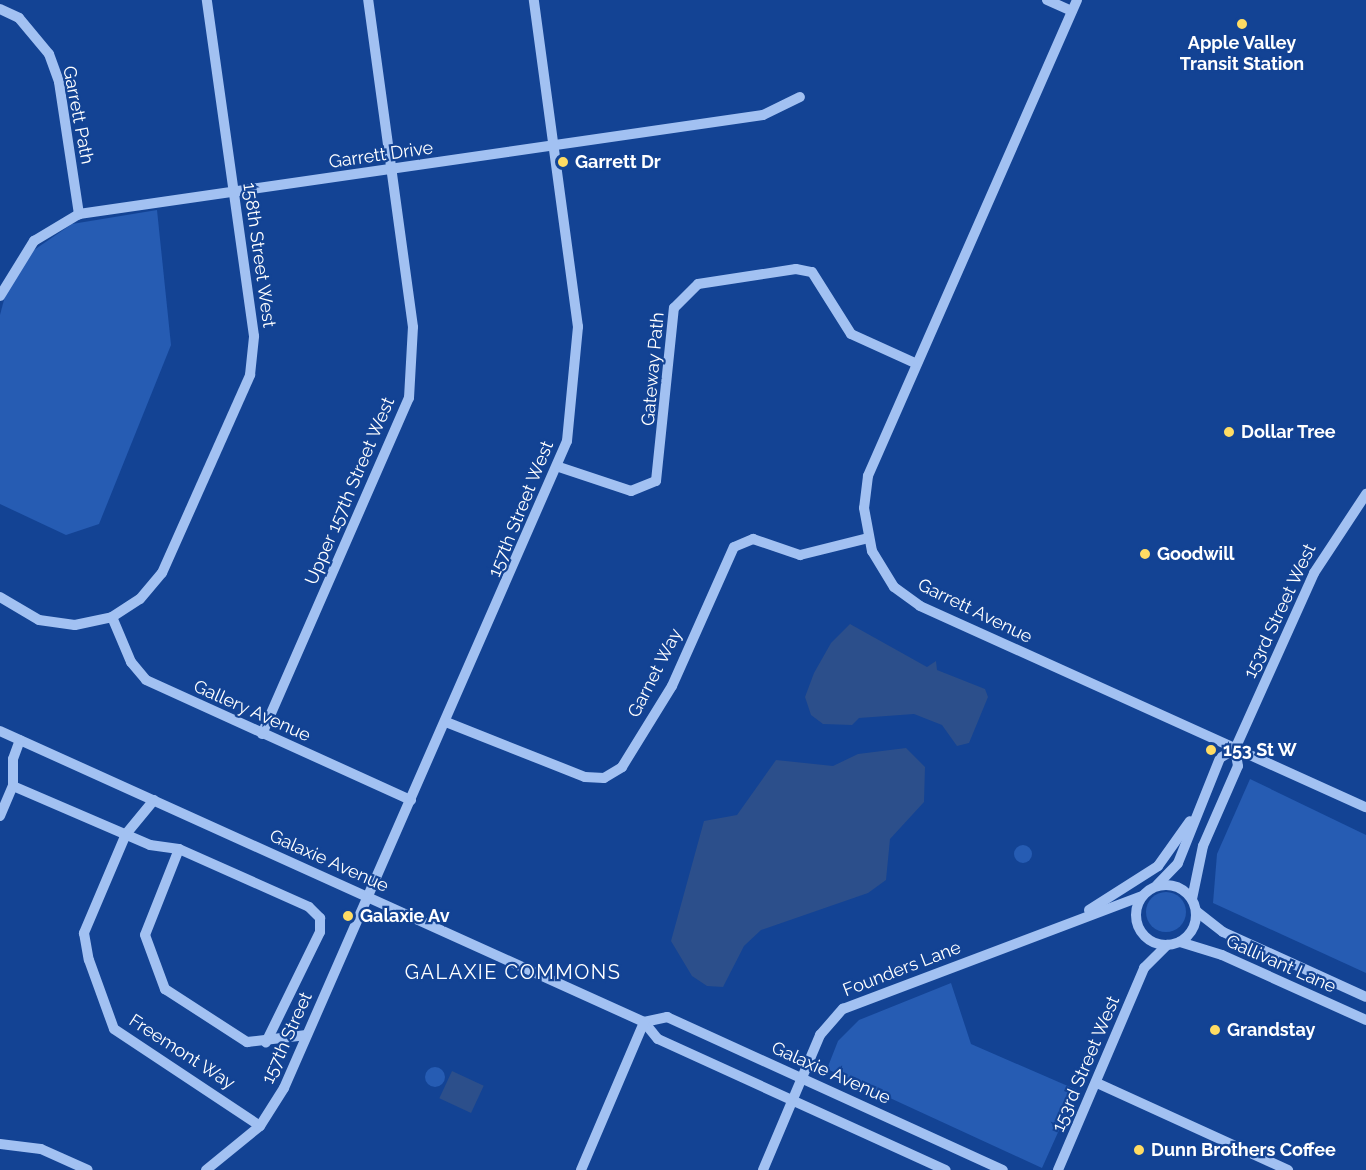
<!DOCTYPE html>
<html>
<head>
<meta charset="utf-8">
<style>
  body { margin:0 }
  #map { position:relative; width:1366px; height:1170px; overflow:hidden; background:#134394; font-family:Raleway,sans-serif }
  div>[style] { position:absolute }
  .green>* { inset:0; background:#265cb3 }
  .round { border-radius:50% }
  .water>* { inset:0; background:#2c4f8b; transform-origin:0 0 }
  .minor>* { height:10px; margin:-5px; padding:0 5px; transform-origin:5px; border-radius:5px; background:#a2c1f2 }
  .minor>.ring { margin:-5px; padding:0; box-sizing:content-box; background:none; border:10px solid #a2c1f2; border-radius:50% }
  .dots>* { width:16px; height:16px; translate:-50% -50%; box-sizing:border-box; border:3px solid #134394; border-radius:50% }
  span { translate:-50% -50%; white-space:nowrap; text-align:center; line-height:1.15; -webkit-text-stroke:4.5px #134394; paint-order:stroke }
  .poi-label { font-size:18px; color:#fff; font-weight:700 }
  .left { translate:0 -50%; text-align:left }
  .street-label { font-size:18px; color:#fff }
  .neighbourhood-label { font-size:20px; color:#fff; letter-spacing:1.5px }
</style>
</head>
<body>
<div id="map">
  <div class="green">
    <i style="clip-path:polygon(157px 210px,171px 345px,99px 524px,66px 535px,0 504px,0 315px,5px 296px,31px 252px,72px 224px)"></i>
    <i style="clip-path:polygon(1250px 779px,1366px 835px,1366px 973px,1213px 903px,1217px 854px)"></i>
    <i class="round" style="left:1014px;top:845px;width:18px;height:18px"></i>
    <i class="round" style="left:1146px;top:892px;width:40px;height:40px"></i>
    <i style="clip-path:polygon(951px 983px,971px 1044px,1077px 1090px,1042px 1168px,827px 1069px,838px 1041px,859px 1020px)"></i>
    <i class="round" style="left:425px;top:1067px;width:20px;height:20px"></i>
  </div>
  <div class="water">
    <i style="clip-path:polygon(850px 624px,927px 667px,936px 661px,937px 670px,985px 689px,988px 697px,969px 743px,957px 746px,942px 725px,914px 714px,859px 718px,852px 725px,823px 724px,811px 715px,805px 697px,814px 673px,831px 643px)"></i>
    <i style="clip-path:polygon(906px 748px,925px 767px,924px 802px,890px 839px,886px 880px,868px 893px,761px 930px,744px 946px,723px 987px,707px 986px,692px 976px,671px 941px,704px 821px,737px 815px,776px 760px,833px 766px,858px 754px)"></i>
    <i style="left:452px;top:1071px;width:35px;height:30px;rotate:25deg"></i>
  </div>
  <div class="minor">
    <i style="left:1047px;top:0;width:27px;rotate:24deg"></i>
    <i style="left:1077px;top:0;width:520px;rotate:113.71deg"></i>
    <i style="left:868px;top:476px;width:32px;rotate:97deg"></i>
    <i style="left:864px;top:508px;width:44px;rotate:79.5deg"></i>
    <i style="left:872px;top:551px;width:42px;rotate:58.6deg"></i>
    <i style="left:894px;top:587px;width:32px;rotate:36deg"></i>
    <i style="left:920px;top:606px;width:489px;rotate:24.3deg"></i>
    <i style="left:0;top:9px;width:21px;rotate:25deg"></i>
    <i style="left:19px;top:18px;width:47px;rotate:50.2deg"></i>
    <i style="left:49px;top:54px;width:30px;rotate:70deg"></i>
    <i style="left:59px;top:82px;width:134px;rotate:81.4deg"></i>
    <i style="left:0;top:296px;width:65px;rotate:-58.3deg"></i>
    <i style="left:34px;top:241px;width:52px;rotate:-31deg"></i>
    <i style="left:79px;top:214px;width:691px;rotate:-8.24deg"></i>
    <i style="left:763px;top:115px;width:41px;rotate:-25.9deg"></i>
    <i style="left:559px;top:467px;width:76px;rotate:18.4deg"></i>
    <i style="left:631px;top:491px;width:27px;rotate:-22deg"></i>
    <i style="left:656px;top:481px;width:174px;rotate:-84.1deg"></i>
    <i style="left:674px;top:308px;width:34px;rotate:-45deg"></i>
    <i style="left:698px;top:284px;width:99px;rotate:-8.7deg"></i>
    <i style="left:796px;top:269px;width:16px;rotate:11deg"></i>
    <i style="left:812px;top:272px;width:73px;rotate:57.8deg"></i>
    <i style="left:851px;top:334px;width:72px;rotate:24.4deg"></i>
    <i style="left:0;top:597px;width:45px;rotate:30.5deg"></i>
    <i style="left:39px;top:620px;width:36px;rotate:8deg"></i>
    <i style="left:75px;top:625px;width:38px;rotate:-12deg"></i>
    <i style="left:112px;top:617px;width:33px;rotate:-33deg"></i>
    <i style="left:140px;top:599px;width:34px;rotate:-50deg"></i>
    <i style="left:162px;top:573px;width:217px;rotate:-66deg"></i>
    <i style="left:250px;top:375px;width:39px;rotate:-84deg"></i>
    <i style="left:254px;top:336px;width:339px;rotate:-98deg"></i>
    <i style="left:112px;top:617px;width:49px;rotate:67.1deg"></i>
    <i style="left:131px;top:662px;width:23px;rotate:50deg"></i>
    <i style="left:146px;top:680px;width:291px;rotate:24.4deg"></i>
    <i style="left:446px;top:722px;width:149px;rotate:21.6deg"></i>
    <i style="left:585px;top:777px;width:19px;rotate:3deg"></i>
    <i style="left:604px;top:778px;width:21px;rotate:-31deg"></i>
    <i style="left:622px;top:767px;width:95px;rotate:-58.3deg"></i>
    <i style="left:672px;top:686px;width:152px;rotate:-66deg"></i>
    <i style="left:734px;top:547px;width:21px;rotate:-23deg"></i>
    <i style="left:753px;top:539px;width:50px;rotate:18.8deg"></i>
    <i style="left:800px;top:555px;width:70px;rotate:-14deg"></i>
    <i style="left:0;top:731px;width:707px;rotate:24.32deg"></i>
    <i style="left:644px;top:1022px;width:22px;rotate:51deg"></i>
    <i style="left:658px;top:1039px;width:316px;rotate:24.5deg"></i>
    <i style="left:262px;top:734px;width:367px;rotate:-66.4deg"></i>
    <i style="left:409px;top:398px;width:71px;rotate:-86.8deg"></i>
    <i style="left:413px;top:327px;width:330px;rotate:-97.8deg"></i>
    <i style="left:13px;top:786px;width:149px;rotate:23.3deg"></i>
    <i style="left:150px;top:845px;width:29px;rotate:8deg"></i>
    <i style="left:179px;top:849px;width:142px;rotate:24deg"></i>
    <i style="left:309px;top:907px;width:16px;rotate:45deg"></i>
    <i style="left:320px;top:918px;width:14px;rotate:90deg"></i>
    <i style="left:320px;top:932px;width:123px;rotate:116.1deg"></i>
    <i style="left:154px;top:800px;width:44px;rotate:129.5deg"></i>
    <i style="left:126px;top:834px;width:108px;rotate:113deg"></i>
    <i style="left:84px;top:933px;width:27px;rotate:80deg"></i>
    <i style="left:89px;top:960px;width:73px;rotate:70.1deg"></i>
    <i style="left:114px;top:1029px;width:175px;rotate:33.6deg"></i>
    <i style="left:0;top:816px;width:33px;rotate:-67deg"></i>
    <i style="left:13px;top:786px;width:27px;rotate:-90deg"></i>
    <i style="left:13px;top:759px;width:20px;rotate:-70deg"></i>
    <i style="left:179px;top:849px;width:92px;rotate:111.6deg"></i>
    <i style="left:145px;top:935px;width:58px;rotate:69.7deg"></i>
    <i style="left:165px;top:989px;width:98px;rotate:32.9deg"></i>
    <i style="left:247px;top:1042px;width:60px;rotate:-6.7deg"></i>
    <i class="ring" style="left:1136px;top:885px;width:50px;height:50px"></i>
    <i style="left:1157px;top:885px;width:30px;rotate:-46deg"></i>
    <i style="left:1178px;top:863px;width:113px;rotate:-68.2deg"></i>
    <i style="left:1220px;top:758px;width:17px;rotate:-31deg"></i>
    <i style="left:1192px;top:899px;width:54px;rotate:-78.3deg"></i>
    <i style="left:1203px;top:846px;width:87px;rotate:-66.4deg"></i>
    <i style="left:1238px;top:766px;width:17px;rotate:-100deg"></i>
    <i style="left:1235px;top:749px;width:193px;rotate:-65.8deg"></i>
    <i style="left:1314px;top:573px;width:95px;rotate:-56.6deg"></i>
    <i style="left:1089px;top:910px;width:82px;rotate:-32.5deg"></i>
    <i style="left:1158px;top:866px;width:55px;rotate:-54.6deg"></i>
    <i style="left:1196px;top:911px;width:34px;rotate:38deg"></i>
    <i style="left:1223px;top:932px;width:157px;rotate:24.4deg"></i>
    <i style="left:1180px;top:942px;width:44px;rotate:17.2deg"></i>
    <i style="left:1222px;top:955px;width:158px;rotate:24.3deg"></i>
    <i style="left:644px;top:1022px;width:24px;rotate:-12deg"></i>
    <i style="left:667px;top:1017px;width:369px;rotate:24.5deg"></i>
    <i style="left:1097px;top:1083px;width:210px;rotate:24.5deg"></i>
    <i style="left:0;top:1144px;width:41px;rotate:7deg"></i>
    <i style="left:41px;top:1149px;width:51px;rotate:24.1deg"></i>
    <i style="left:206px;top:1170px;width:70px;rotate:-39.2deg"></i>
    <i style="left:260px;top:1126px;width:45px;rotate:-57.7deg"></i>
    <i style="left:284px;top:1088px;width:706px;rotate:-66.38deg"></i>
    <i style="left:567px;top:441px;width:115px;rotate:-84.5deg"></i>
    <i style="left:578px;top:327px;width:330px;rotate:-97.7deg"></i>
    <i style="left:581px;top:1170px;width:161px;rotate:-66.9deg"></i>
    <i style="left:763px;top:1170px;width:147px;rotate:-67.1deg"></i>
    <i style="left:820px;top:1035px;width:35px;rotate:-49deg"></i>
    <i style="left:843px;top:1009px;width:320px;rotate:-20.7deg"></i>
    <i style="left:1058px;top:1170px;width:220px;rotate:-66.9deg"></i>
    <i style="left:1144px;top:968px;width:33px;rotate:-45deg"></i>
  </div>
  <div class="dots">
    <i style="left:1242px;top:24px;background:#ffdc63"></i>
    <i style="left:563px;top:162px;background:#ffdc63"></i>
    <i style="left:1229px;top:432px;background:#ffdc63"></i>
    <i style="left:1145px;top:554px;background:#ffdc63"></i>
    <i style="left:1211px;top:750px;background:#ffdc63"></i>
    <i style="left:348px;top:916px;background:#ffdc63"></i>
    <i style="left:1215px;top:1030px;background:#ffdc63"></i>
    <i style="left:1139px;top:1150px;background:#ffdc63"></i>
  </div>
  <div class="poi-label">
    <span style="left:1242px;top:54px">Apple Valley<br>Transit Station</span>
    <span class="left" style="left:575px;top:162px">Garrett Dr</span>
    <span class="left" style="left:1241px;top:432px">Dollar Tree</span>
    <span class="left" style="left:1157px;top:554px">Goodwill</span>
    <span class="left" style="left:1223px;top:750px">153 St W</span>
    <span class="left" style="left:360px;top:916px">Galaxie Av</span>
    <span class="left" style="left:1227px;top:1030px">Grandstay</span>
    <span class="left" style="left:1151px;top:1150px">Dunn Brothers Coffee</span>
  </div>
  <div class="street-label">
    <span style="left:78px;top:115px;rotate:79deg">Garrett Path</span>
    <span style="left:381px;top:155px;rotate:-8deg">Garrett Drive</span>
    <span style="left:259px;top:255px;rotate:82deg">158th Street West</span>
    <span style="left:653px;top:369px;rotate:-85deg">Gateway Path</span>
    <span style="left:350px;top:491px;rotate:-67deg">Upper 157th Street West</span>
    <span style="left:521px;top:509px;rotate:-68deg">157th Street West</span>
    <span style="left:975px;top:611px;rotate:26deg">Garrett Avenue</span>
    <span style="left:1280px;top:611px;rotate:-65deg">153rd Street West</span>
    <span style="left:655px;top:673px;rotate:-63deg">Garnet Way</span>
    <span style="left:252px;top:711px;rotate:24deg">Gallery Avenue</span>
    <span style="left:329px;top:861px;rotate:24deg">Galaxie Avenue</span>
    <span style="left:1281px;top:964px;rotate:24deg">Gallivant Lane</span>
    <span style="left:902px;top:969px;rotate:-21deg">Founders Lane</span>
    <span style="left:287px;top:1038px;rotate:-66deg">157th Street</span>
    <span style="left:182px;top:1052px;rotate:33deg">Freemont Way</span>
    <span style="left:1086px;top:1064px;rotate:-67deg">153rd Street West</span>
    <span style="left:831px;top:1073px;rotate:24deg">Galaxie Avenue</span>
  </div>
  <div class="neighbourhood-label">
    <span style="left:513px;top:972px">GALAXIE COMMONS</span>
  </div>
</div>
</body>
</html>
